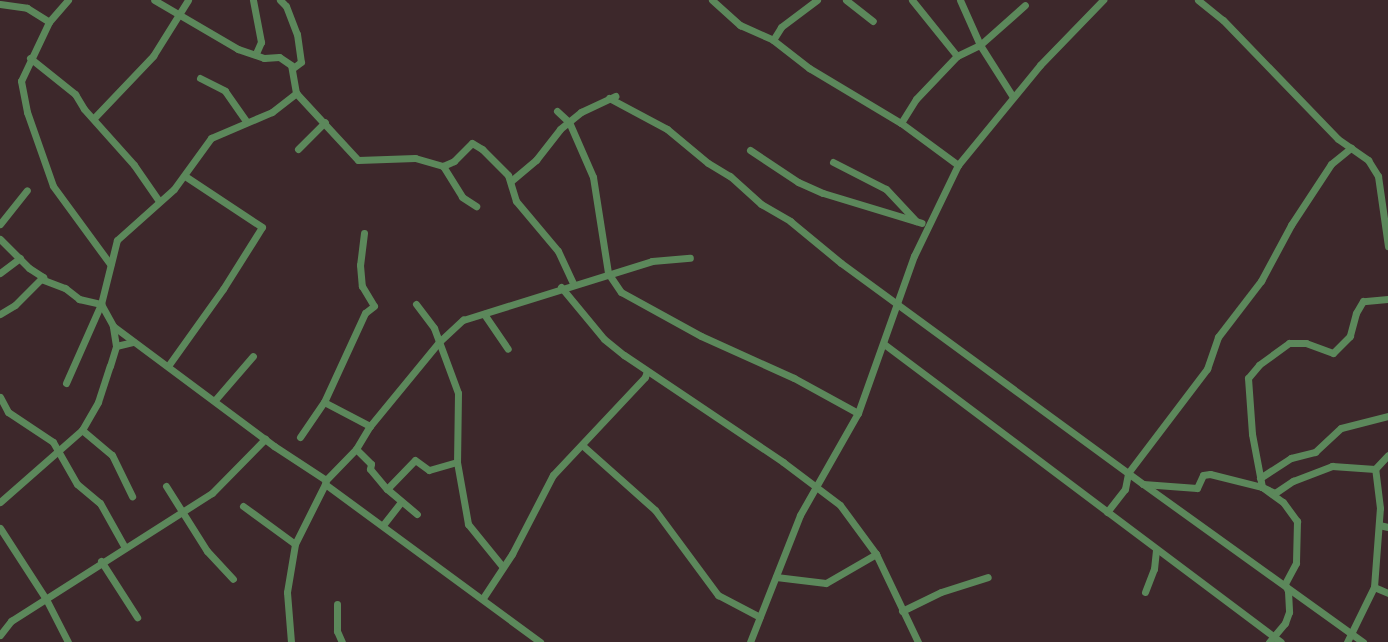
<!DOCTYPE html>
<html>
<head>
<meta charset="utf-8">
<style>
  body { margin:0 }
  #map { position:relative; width:1388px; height:642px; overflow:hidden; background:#3d282b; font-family:"Playfair Display",serif }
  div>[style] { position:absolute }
  .minor>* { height:7px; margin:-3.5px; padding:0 3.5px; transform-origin:3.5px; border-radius:3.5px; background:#5c885b }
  span { translate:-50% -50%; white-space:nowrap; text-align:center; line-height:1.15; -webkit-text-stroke:5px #321e22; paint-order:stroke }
</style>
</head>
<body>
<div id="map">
  <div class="minor">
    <i style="left:68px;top:0;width:29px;rotate:131deg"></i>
    <i style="left:49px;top:22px;width:65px;rotate:115.4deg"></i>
    <i style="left:21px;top:81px;width:32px;rotate:79deg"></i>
    <i style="left:27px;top:112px;width:78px;rotate:70.6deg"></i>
    <i style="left:53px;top:186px;width:97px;rotate:53.8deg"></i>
    <i style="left:253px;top:0;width:43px;rotate:79.2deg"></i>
    <i style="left:261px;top:42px;width:12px;rotate:114deg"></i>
    <i style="left:280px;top:0;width:8px;rotate:45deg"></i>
    <i style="left:286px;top:6px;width:30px;rotate:69deg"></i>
    <i style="left:297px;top:34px;width:28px;rotate:82deg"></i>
    <i style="left:301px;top:62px;width:10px;rotate:143deg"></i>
    <i style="left:712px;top:0;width:38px;rotate:42deg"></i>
    <i style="left:740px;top:25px;width:36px;rotate:24deg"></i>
    <i style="left:773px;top:40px;width:46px;rotate:37.9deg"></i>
    <i style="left:809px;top:68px;width:107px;rotate:30.9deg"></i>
    <i style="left:901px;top:123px;width:71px;rotate:36.4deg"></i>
    <i style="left:846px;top:0;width:34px;rotate:38deg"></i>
    <i style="left:912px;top:0;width:72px;rotate:51.2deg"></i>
    <i style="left:960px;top:0;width:49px;rotate:66deg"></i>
    <i style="left:980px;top:45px;width:62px;rotate:57.6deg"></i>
    <i style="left:1198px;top:0;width:32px;rotate:39deg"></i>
    <i style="left:1223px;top:20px;width:165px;rotate:46deg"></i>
    <i style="left:1338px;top:139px;width:37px;rotate:35deg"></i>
    <i style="left:1368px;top:160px;width:19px;rotate:58deg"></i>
    <i style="left:1378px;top:176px;width:71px;rotate:81.9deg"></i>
    <i style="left:0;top:4px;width:27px;rotate:8deg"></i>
    <i style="left:27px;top:8px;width:26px;rotate:32deg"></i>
    <i style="left:773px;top:40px;width:15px;rotate:-58deg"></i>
    <i style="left:781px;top:27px;width:45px;rotate:-36.9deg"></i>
    <i style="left:30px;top:58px;width:58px;rotate:38.7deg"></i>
    <i style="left:75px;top:94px;width:17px;rotate:59deg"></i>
    <i style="left:84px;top:109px;width:75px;rotate:48.2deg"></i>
    <i style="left:134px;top:165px;width:44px;rotate:55.2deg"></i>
    <i style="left:200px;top:78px;width:28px;rotate:27deg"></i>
    <i style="left:225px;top:91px;width:38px;rotate:55deg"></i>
    <i style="left:296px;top:93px;width:91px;rotate:47.2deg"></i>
    <i style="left:358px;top:160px;width:57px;rotate:-2deg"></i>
    <i style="left:415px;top:158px;width:29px;rotate:16deg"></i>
    <i style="left:443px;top:166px;width:12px;rotate:-24deg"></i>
    <i style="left:454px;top:161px;width:25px;rotate:-45deg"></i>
    <i style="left:472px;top:143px;width:12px;rotate:31deg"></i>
    <i style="left:482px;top:149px;width:37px;rotate:45deg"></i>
    <i style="left:508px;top:175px;width:27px;rotate:73deg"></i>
    <i style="left:516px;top:201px;width:65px;rotate:50deg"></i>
    <i style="left:558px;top:251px;width:35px;rotate:65deg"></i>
    <i style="left:609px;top:98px;width:66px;rotate:28.1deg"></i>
    <i style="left:667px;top:129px;width:53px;rotate:39.7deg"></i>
    <i style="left:708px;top:163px;width:26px;rotate:31deg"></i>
    <i style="left:730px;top:176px;width:42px;rotate:42.1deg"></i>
    <i style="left:761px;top:204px;width:34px;rotate:30deg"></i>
    <i style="left:790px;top:221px;width:66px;rotate:39.5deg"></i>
    <i style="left:841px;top:263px;width:374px;rotate:36.2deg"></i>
    <i style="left:1143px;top:484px;width:54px;rotate:4.2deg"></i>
    <i style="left:1197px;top:488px;width:14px;rotate:-65deg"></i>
    <i style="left:1203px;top:475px;width:7px;rotate:-8deg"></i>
    <i style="left:1210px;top:474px;width:54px;rotate:14deg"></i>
    <i style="left:1262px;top:487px;width:26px;rotate:36deg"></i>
    <i style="left:1283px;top:502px;width:24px;rotate:54deg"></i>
    <i style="left:1297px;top:521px;width:42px;rotate:91.4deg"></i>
    <i style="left:1296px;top:563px;width:24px;rotate:118deg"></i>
    <i style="left:1285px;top:584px;width:8px;rotate:67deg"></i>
    <i style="left:1288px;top:591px;width:21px;rotate:87deg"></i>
    <i style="left:1289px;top:612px;width:12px;rotate:110deg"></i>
    <i style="left:1285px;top:623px;width:25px;rotate:130deg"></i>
    <i style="left:557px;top:111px;width:16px;rotate:43deg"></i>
    <i style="left:569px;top:122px;width:60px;rotate:66.4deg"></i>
    <i style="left:593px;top:177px;width:97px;rotate:81.1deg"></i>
    <i style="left:608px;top:273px;width:23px;rotate:56deg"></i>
    <i style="left:621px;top:292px;width:91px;rotate:28.8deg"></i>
    <i style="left:701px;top:336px;width:102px;rotate:24.3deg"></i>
    <i style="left:794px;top:378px;width:73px;rotate:28.7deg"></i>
    <i style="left:94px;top:118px;width:86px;rotate:-46.4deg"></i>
    <i style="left:153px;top:56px;width:66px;rotate:-58deg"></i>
    <i style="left:901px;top:123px;width:28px;rotate:-58deg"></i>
    <i style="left:916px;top:99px;width:59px;rotate:-46.4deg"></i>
    <i style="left:957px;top:56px;width:25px;rotate:-26deg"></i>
    <i style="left:980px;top:45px;width:60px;rotate:-41.6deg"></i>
    <i style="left:298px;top:149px;width:38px;rotate:-45deg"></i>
    <i style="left:750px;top:150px;width:58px;rotate:33.7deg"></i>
    <i style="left:798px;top:182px;width:27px;rotate:24deg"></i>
    <i style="left:823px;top:193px;width:103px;rotate:16.9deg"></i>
    <i style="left:833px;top:162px;width:59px;rotate:27deg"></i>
    <i style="left:886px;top:189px;width:44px;rotate:46.8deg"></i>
    <i style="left:443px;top:166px;width:36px;rotate:58deg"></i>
    <i style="left:462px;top:197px;width:17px;rotate:33deg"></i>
    <i style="left:511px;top:181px;width:33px;rotate:-40deg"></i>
    <i style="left:536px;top:160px;width:39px;rotate:-52deg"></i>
    <i style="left:560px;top:129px;width:27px;rotate:-39deg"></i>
    <i style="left:581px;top:112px;width:38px;rotate:-25deg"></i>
    <i style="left:0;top:224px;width:43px;rotate:-51.5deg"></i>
    <i style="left:364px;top:233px;width:32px;rotate:97deg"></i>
    <i style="left:360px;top:265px;width:21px;rotate:85deg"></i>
    <i style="left:362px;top:286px;width:23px;rotate:59deg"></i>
    <i style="left:374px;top:306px;width:11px;rotate:142deg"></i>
    <i style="left:365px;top:313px;width:98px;rotate:114.7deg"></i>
    <i style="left:324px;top:402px;width:52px;rotate:27.6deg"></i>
    <i style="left:0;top:239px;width:41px;rotate:45deg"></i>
    <i style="left:29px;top:268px;width:17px;rotate:33deg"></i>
    <i style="left:43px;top:277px;width:3px;rotate:135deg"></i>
    <i style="left:41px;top:279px;width:26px;rotate:21deg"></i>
    <i style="left:65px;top:288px;width:18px;rotate:38deg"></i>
    <i style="left:79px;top:299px;width:23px;rotate:13deg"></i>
    <i style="left:101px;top:304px;width:25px;rotate:61deg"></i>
    <i style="left:113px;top:326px;width:201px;rotate:36.7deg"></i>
    <i style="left:274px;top:446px;width:62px;rotate:33.2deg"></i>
    <i style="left:326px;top:480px;width:4px;rotate:104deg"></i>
    <i style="left:325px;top:484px;width:267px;rotate:36.3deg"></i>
    <i style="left:0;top:273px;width:25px;rotate:-37deg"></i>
    <i style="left:561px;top:287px;width:67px;rotate:50.4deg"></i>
    <i style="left:604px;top:339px;width:26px;rotate:39deg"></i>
    <i style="left:624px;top:355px;width:192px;rotate:33.9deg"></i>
    <i style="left:783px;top:462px;width:71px;rotate:37deg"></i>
    <i style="left:840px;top:505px;width:61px;rotate:53.7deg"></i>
    <i style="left:876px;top:554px;width:98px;rotate:64.5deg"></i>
    <i style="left:1388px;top:299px;width:25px;rotate:175deg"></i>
    <i style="left:1363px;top:301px;width:14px;rotate:120deg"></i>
    <i style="left:1356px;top:313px;width:24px;rotate:105deg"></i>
    <i style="left:1350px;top:336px;width:24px;rotate:135deg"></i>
    <i style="left:1333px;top:353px;width:29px;rotate:-160deg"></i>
    <i style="left:1306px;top:343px;width:17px;rotate:180deg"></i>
    <i style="left:1289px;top:343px;width:37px;rotate:144deg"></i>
    <i style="left:1259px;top:365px;width:17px;rotate:130deg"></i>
    <i style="left:1248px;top:378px;width:56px;rotate:85.9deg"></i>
    <i style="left:1252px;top:434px;width:54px;rotate:79.3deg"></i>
    <i style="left:1262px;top:487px;width:14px;rotate:25deg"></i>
    <i style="left:1275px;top:493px;width:22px;rotate:-34deg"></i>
    <i style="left:1293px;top:481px;width:42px;rotate:-21deg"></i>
    <i style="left:1332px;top:466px;width:43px;rotate:4deg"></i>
    <i style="left:1375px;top:469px;width:19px;rotate:-47deg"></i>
    <i style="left:416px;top:304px;width:30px;rotate:53deg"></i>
    <i style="left:434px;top:328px;width:69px;rotate:69.7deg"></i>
    <i style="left:458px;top:393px;width:69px;rotate:90.8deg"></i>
    <i style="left:457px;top:462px;width:63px;rotate:79.9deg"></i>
    <i style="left:468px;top:524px;width:55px;rotate:50.9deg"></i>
    <i style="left:0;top:314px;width:17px;rotate:-31deg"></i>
    <i style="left:15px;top:305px;width:37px;rotate:-45deg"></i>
    <i style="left:484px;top:314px;width:42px;rotate:55.6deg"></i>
    <i style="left:884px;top:344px;width:496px;rotate:36.9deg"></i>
    <i style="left:116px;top:346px;width:18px;rotate:-13deg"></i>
    <i style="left:168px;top:366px;width:95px;rotate:-54.5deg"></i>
    <i style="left:223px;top:289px;width:73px;rotate:-57.8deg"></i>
    <i style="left:262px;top:227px;width:92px;rotate:-146.5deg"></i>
    <i style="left:66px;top:383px;width:86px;rotate:-66.1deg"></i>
    <i style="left:101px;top:304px;width:66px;rotate:-76deg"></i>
    <i style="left:117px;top:240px;width:76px;rotate:-41.8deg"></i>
    <i style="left:174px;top:189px;width:63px;rotate:-54deg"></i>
    <i style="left:211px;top:138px;width:66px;rotate:-23.1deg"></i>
    <i style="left:272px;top:112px;width:31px;rotate:-38deg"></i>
    <i style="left:296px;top:93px;width:28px;rotate:-100deg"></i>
    <i style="left:291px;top:65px;width:14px;rotate:-146deg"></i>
    <i style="left:279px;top:57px;width:15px;rotate:176deg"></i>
    <i style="left:264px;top:58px;width:28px;rotate:-161deg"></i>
    <i style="left:238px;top:49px;width:97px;rotate:-149.7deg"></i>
    <i style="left:0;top:397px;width:17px;rotate:62deg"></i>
    <i style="left:8px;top:412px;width:54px;rotate:33.7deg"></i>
    <i style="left:53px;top:442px;width:48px;rotate:60.3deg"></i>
    <i style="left:77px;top:484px;width:30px;rotate:40deg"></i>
    <i style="left:100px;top:503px;width:49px;rotate:60.8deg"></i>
    <i style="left:215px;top:400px;width:58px;rotate:-49.2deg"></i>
    <i style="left:82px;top:430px;width:39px;rotate:40deg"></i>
    <i style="left:112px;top:455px;width:46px;rotate:64deg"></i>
    <i style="left:300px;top:437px;width:42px;rotate:-55.6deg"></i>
    <i style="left:582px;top:445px;width:98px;rotate:41.7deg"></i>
    <i style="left:655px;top:510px;width:106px;rotate:53.5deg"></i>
    <i style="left:718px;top:595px;width:47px;rotate:27.6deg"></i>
    <i style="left:356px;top:449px;width:21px;rotate:45deg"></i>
    <i style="left:371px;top:464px;width:5px;rotate:101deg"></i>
    <i style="left:370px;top:469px;width:26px;rotate:50deg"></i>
    <i style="left:387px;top:489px;width:39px;rotate:40deg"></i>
    <i style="left:1260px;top:478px;width:37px;rotate:-33deg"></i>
    <i style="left:1291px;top:458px;width:25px;rotate:-14deg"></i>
    <i style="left:1315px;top:452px;width:35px;rotate:-43deg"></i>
    <i style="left:1341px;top:428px;width:49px;rotate:-14.3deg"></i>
    <i style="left:326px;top:480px;width:43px;rotate:-45.9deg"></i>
    <i style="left:356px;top:449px;width:27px;rotate:-59deg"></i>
    <i style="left:370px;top:426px;width:109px;rotate:-50.6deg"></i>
    <i style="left:439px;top:342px;width:33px;rotate:-43deg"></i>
    <i style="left:463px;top:320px;width:198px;rotate:-17.3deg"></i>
    <i style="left:652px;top:261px;width:38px;rotate:-5deg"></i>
    <i style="left:1143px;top:484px;width:271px;rotate:35.7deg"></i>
    <i style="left:166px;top:486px;width:77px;rotate:57.8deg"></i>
    <i style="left:207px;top:551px;width:38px;rotate:47deg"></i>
    <i style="left:387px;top:489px;width:40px;rotate:-46deg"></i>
    <i style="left:415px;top:460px;width:17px;rotate:36deg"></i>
    <i style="left:429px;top:470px;width:29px;rotate:-16deg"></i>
    <i style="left:0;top:502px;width:109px;rotate:-41.3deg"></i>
    <i style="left:82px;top:430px;width:32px;rotate:-60deg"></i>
    <i style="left:98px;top:402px;width:38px;rotate:-72deg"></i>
    <i style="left:110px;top:366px;width:21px;rotate:-73deg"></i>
    <i style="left:116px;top:346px;width:20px;rotate:-99deg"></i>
    <i style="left:243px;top:506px;width:64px;rotate:36.2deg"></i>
    <i style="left:1107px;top:512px;width:29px;rotate:-52deg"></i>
    <i style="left:1125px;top:489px;width:16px;rotate:-79deg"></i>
    <i style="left:1128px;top:473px;width:131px;rotate:-52.8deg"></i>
    <i style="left:1207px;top:369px;width:34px;rotate:-71deg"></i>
    <i style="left:1218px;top:337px;width:71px;rotate:-52.5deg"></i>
    <i style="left:1261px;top:281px;width:64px;rotate:-61.8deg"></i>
    <i style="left:1291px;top:225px;width:73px;rotate:-56.7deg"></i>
    <i style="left:1331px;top:164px;width:26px;rotate:-39deg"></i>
    <i style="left:383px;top:525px;width:29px;rotate:-52deg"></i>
    <i style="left:1379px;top:525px;width:9px;rotate:13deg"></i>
    <i style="left:0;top:528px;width:85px;rotate:57.1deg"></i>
    <i style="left:46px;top:599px;width:48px;rotate:62.9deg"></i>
    <i style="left:101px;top:561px;width:67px;rotate:57.3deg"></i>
    <i style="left:776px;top:577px;width:50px;rotate:6.8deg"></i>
    <i style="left:826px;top:583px;width:58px;rotate:-30.1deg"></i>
    <i style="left:1374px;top:587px;width:15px;rotate:23deg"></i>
    <i style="left:1145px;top:592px;width:25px;rotate:-69deg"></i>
    <i style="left:1154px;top:569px;width:19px;rotate:-84deg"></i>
    <i style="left:483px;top:598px;width:53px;rotate:-56.6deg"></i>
    <i style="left:512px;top:554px;width:89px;rotate:-62.6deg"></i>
    <i style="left:553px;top:475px;width:134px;rotate:-46.8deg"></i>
    <i style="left:645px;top:377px;width:6px;rotate:-72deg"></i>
    <i style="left:337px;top:604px;width:27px;rotate:90deg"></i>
    <i style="left:337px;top:631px;width:12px;rotate:66deg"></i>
    <i style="left:902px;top:611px;width:43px;rotate:-26deg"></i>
    <i style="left:941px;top:592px;width:49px;rotate:-17.7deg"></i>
    <i style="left:0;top:635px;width:18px;rotate:-52deg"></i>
    <i style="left:11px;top:621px;width:238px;rotate:-32.5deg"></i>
    <i style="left:212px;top:493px;width:76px;rotate:-45.5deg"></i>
    <i style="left:291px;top:642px;width:50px;rotate:-94.6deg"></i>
    <i style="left:287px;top:592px;width:49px;rotate:-80.5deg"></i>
    <i style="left:295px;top:544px;width:67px;rotate:-63.4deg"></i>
    <i style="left:750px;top:642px;width:136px;rotate:-68.5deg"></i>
    <i style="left:800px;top:515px;width:117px;rotate:-60.4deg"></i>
    <i style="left:858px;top:413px;width:167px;rotate:-70.4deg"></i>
    <i style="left:914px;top:256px;width:101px;rotate:-64.2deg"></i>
    <i style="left:958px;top:165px;width:129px;rotate:-50.6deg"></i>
    <i style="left:1040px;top:65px;width:91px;rotate:-45.9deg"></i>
    <i style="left:1347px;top:642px;width:61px;rotate:-63.9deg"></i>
    <i style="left:1374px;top:587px;width:79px;rotate:-85.7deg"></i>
    <i style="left:1380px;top:508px;width:39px;rotate:-97deg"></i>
  </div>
</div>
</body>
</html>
